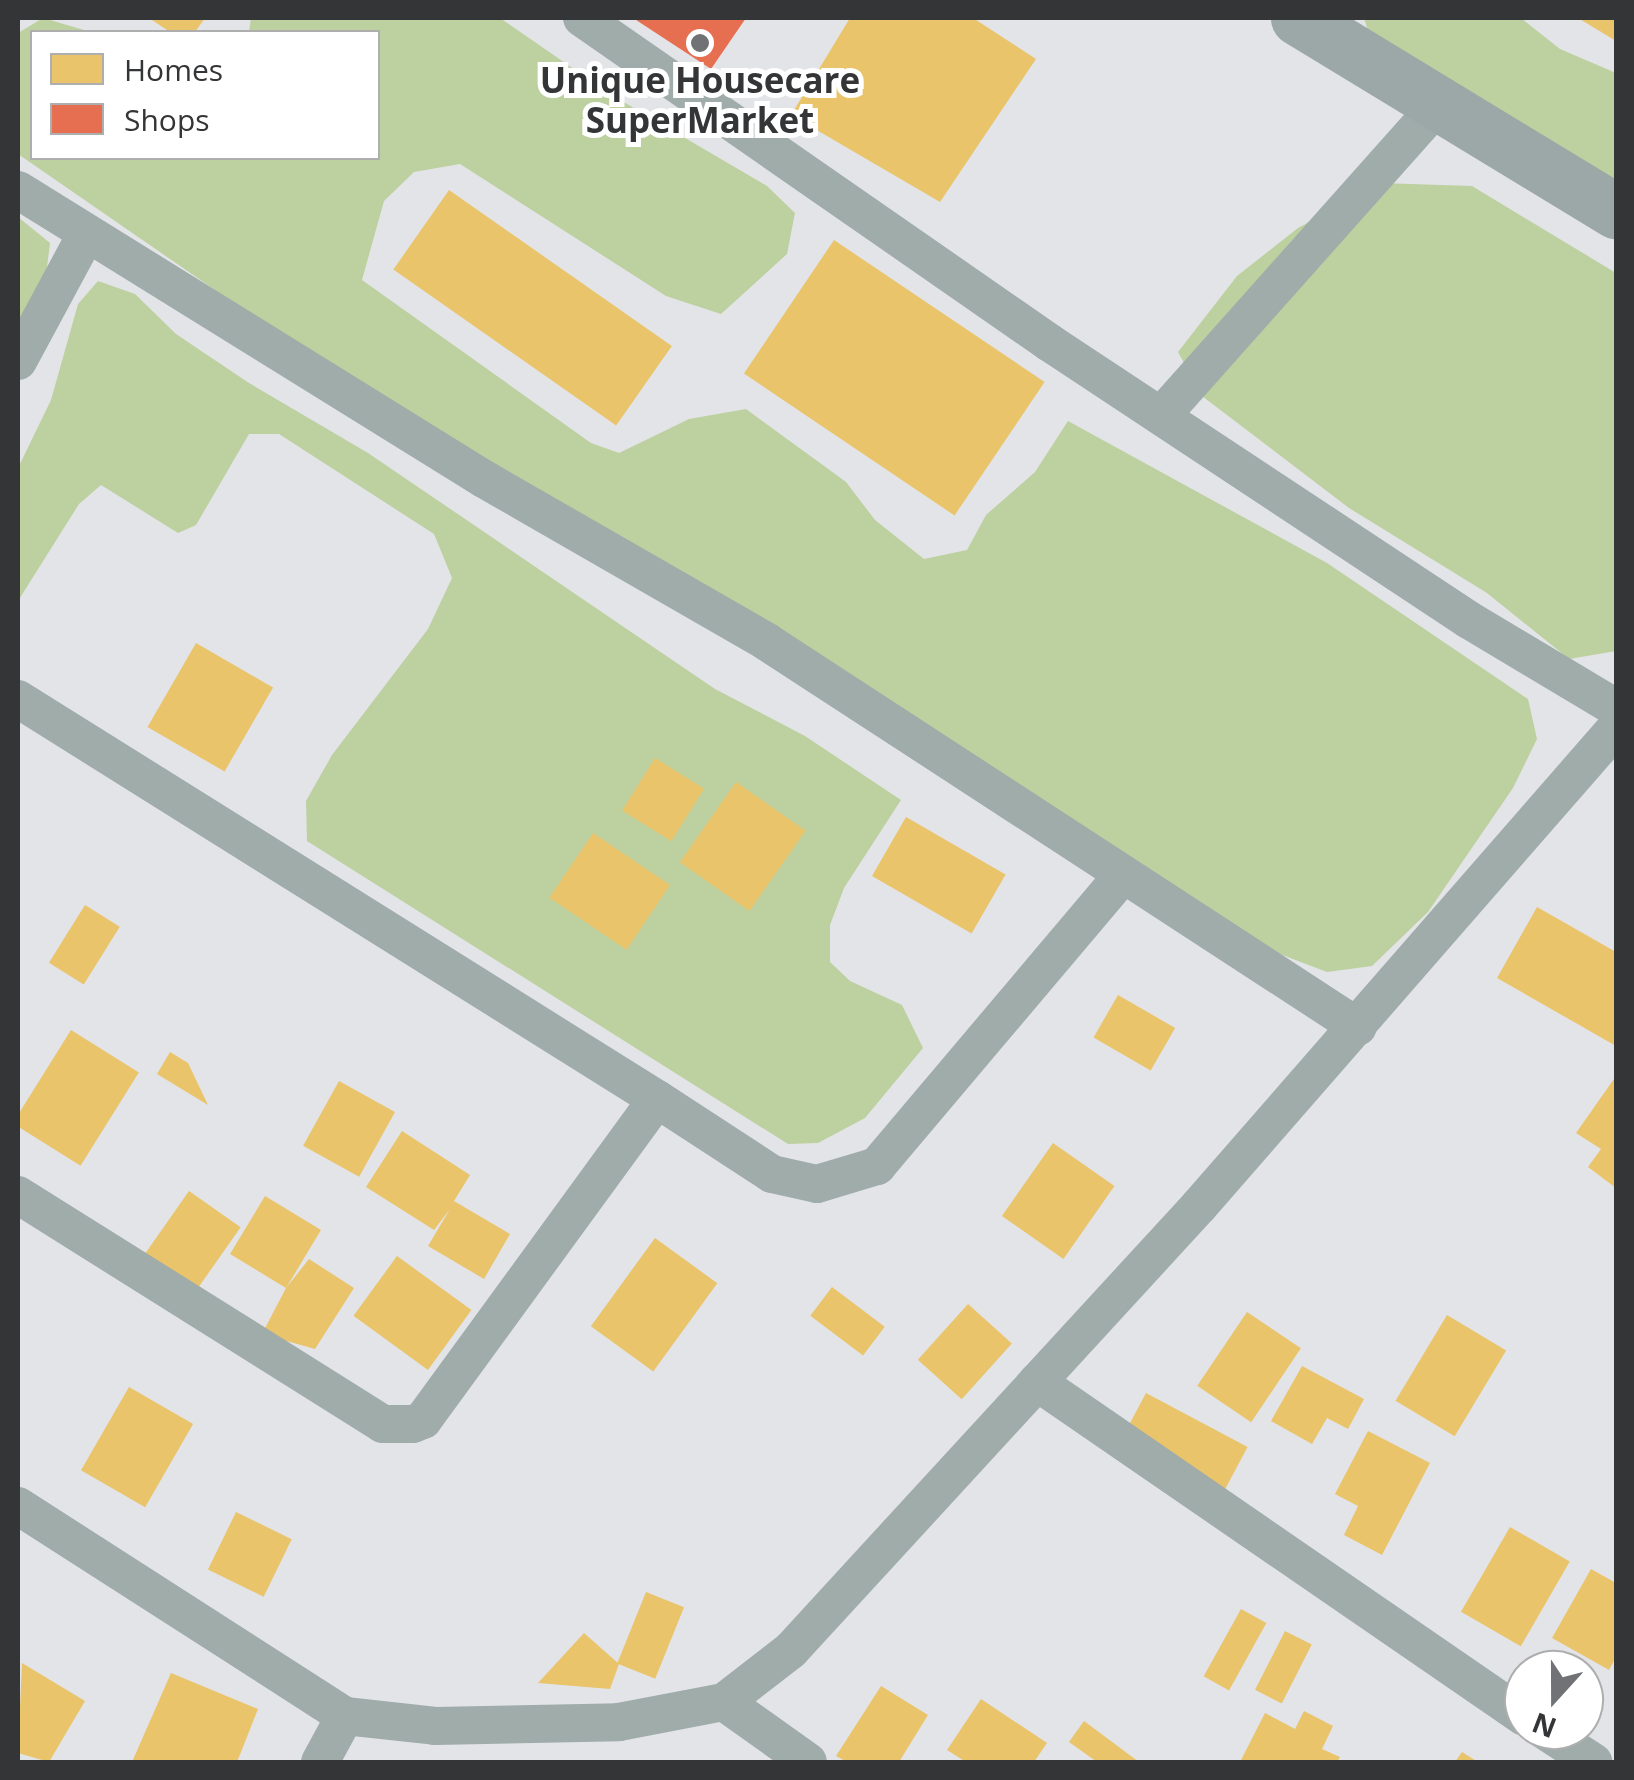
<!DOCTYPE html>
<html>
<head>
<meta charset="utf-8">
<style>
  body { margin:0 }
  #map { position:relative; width:1634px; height:1780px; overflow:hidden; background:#e3e4e7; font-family:"Open Sans",sans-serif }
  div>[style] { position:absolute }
  .green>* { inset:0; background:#bdd0a0 }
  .homes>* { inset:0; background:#e9c46a; transform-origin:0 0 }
  .shops>* { inset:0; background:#e76f51 }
  .street>* { height:38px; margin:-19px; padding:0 19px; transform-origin:19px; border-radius:19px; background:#9facaa }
  .highway>* { height:55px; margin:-27.5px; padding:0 27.5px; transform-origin:27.5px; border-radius:27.5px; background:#9ca8a7 }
  .dots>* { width:28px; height:28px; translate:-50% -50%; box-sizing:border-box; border:5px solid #fff; border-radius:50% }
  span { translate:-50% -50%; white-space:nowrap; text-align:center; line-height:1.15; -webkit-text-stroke:10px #fff; paint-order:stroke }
  .poi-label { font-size:35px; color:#343537; font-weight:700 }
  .frame { position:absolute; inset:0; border:20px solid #343537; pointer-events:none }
  .legend { position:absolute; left:30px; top:30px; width:350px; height:130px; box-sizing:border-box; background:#fff; border:2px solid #aeaeaf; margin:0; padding:12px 18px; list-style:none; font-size:30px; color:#343537 }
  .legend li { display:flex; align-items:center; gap:20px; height:50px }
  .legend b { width:50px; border:2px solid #aeaeaf }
  .north { position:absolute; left:1504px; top:1650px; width:100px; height:100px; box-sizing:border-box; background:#fff; border:2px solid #aeaeaf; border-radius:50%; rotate:201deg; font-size:28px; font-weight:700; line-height:40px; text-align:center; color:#343537 }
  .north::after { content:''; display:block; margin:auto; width:35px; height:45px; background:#717275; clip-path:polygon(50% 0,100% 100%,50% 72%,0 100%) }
</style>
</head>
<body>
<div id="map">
  <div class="green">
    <i style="clip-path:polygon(43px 18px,91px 32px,32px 32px,32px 158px,378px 158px,378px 32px,249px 32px,251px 18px,500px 18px,610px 94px,767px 186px,795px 213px,787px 254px,721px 314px,666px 296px,460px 164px,414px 172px,384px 201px,362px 280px,591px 443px,619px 453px,689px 419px,746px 409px,846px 482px,875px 520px,924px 559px,967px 550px,986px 515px,1035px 472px,1068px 421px,1327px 563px,1528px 699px,1537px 739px,1513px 788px,1428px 912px,1372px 966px,1327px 972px,1259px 946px,561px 529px,18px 154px,18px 33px)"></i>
    <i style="clip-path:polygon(1364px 18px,1521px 18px,1560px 49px,1616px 73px,1616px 201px,1370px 37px)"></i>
    <i style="clip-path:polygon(1380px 183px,1472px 186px,1616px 273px,1616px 651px,1569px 659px,1487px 593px,1349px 508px,1202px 396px,1178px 352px,1237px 276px,1298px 228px)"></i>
    <i style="clip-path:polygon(18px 217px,50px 243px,46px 275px,18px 324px)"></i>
    <i style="clip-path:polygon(98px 281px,135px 294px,176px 334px,249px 383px,368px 453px,715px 689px,805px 736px,901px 800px,844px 888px,830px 925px,830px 962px,850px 981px,902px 1005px,923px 1048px,865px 1118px,818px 1143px,788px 1144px,307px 841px,306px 801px,332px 755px,428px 629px,452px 578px,434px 534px,279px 434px,249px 434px,196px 525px,178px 533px,101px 485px,79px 504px,18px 601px,18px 468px,51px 400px,78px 304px)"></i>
  </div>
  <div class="homes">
    <i style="clip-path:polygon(149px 18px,205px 18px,195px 32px,170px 32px)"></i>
    <i style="clip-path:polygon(850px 18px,973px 18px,1036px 59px,940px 202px,791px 115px)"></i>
    <i style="clip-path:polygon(1578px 18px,1616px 18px,1616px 41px)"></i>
    <i style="left:449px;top:190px;width:272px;height:97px;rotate:35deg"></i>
    <i style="left:834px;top:240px;width:254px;height:161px;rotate:34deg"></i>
    <i style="left:196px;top:643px;width:89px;height:97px;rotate:30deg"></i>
    <i style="left:655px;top:758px;width:58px;height:62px;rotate:32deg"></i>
    <i style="left:736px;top:782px;width:85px;height:98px;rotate:35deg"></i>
    <i style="left:906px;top:817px;width:115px;height:68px;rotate:30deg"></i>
    <i style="left:593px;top:833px;width:93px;height:78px;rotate:34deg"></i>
    <i style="left:85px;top:905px;width:41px;height:68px;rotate:32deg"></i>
    <i style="clip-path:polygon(1537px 907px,1616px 952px,1616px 1046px,1497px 978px)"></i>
    <i style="left:1118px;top:995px;width:66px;height:49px;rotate:30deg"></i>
    <i style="left:71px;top:1030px;width:80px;height:110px;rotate:32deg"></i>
    <i style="clip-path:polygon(170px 1052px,188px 1063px,208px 1105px,157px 1074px)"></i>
    <i style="clip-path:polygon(1616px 1076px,1616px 1188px,1588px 1167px,1601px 1149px,1576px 1133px)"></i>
    <i style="left:339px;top:1081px;width:64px;height:74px;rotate:29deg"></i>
    <i style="clip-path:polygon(402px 1131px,470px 1175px,454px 1201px,510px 1234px,484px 1279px,428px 1246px,450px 1209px,434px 1230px,366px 1187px)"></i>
    <i style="left:1053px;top:1143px;width:75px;height:89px;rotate:35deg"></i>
    <i style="left:189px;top:1191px;width:63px;height:84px;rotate:35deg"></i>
    <i style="clip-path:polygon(265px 1196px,321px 1230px,286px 1288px,309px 1259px,354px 1288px,315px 1349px,262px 1334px,286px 1288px,230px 1254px)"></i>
    <i style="left:655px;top:1238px;width:77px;height:109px;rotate:36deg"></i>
    <i style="left:397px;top:1256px;width:92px;height:74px;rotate:36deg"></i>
    <i style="left:832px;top:1287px;width:66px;height:36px;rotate:37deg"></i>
    <i style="left:968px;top:1304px;width:59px;height:75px;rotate:42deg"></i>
    <i style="left:1247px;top:1312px;width:65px;height:89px;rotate:34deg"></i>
    <i style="left:1447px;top:1315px;width:69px;height:100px;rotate:31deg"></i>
    <i style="clip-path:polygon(1302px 1366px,1364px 1399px,1348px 1429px,1327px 1418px,1312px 1444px,1271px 1421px)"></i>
    <i style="left:129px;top:1387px;width:74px;height:96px;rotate:30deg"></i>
    <i style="left:1146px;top:1393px;width:115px;height:55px;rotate:28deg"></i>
    <i style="clip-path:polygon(1368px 1431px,1430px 1463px,1382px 1555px,1344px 1535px,1358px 1506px,1335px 1494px)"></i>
    <i style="left:236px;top:1512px;width:62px;height:64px;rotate:26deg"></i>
    <i style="left:1510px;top:1527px;width:69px;height:98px;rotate:30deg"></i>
    <i style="clip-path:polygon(1591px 1569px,1616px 1583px,1616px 1657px,1609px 1670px,1552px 1638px)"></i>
    <i style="left:646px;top:1592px;width:41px;height:77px;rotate:22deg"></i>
    <i style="left:1241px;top:1609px;width:29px;height:77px;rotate:29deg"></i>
    <i style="left:1285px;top:1631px;width:30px;height:66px;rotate:27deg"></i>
    <i style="clip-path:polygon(584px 1633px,619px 1664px,610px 1689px,538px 1683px)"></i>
    <i style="clip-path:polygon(22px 1663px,85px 1701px,49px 1762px,18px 1753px)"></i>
    <i style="clip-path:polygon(171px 1673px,258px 1709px,237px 1762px,132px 1762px)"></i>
    <i style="clip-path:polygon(881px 1686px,928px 1715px,899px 1762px,847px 1762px,836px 1756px)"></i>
    <i style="clip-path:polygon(981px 1699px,1047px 1743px,1034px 1762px,966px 1762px,947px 1750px)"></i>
    <i style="clip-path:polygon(1304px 1711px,1333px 1726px,1322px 1749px,1340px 1757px,1337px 1762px,1240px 1762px,1265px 1713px,1295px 1729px)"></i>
    <i style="clip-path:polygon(1084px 1721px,1139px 1762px,1097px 1762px,1069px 1742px)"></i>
    <i style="clip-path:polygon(1462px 1752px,1478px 1762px,1455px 1762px)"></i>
  </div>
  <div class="shops">
    <i style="clip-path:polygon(633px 18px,746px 18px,711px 69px)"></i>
  </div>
  <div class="street">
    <i style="left:582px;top:18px;width:570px;rotate:34.78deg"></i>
    <i style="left:1050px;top:343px;width:502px;rotate:33.47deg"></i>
    <i style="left:1469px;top:620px;width:171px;rotate:30.9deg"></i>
    <i style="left:18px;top:190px;width:548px;rotate:31.81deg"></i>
    <i style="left:484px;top:479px;width:327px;rotate:29.9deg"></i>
    <i style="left:767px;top:642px;width:705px;rotate:33.08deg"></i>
    <i style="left:18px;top:361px;width:145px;rotate:-61.7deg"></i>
    <i style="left:1161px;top:416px;width:419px;rotate:-48.3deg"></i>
    <i style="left:18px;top:699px;width:754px;rotate:32.05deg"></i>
    <i style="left:18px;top:1195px;width:431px;rotate:32.1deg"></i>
    <i style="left:383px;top:1424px;width:30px"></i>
    <i style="left:413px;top:1424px;width:11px;rotate:-22deg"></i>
    <i style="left:423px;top:1420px;width:397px;rotate:-53.9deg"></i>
    <i style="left:657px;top:1099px;width:137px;rotate:33.1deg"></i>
    <i style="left:772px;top:1174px;width:46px;rotate:12.5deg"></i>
    <i style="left:817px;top:1184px;width:63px;rotate:-16.7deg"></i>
    <i style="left:877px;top:1166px;width:380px;rotate:-49.8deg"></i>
    <i style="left:1037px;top:1382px;width:591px;rotate:34.52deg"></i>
    <i style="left:18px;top:1506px;width:389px;rotate:32.7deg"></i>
    <i style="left:345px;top:1716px;width:91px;rotate:6.3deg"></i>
    <i style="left:435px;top:1726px;width:184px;rotate:-1.2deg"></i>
    <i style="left:619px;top:1722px;width:107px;rotate:-10.8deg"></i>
    <i style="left:724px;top:1702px;width:85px;rotate:-37.8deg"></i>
    <i style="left:791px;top:1650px;width:603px;rotate:-47.42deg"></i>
    <i style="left:1199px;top:1206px;width:634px;rotate:-48.9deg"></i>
    <i style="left:724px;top:1702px;width:103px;rotate:35.5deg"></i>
    <i style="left:1544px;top:1730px;width:59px;rotate:33.1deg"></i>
    <i style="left:320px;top:1762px;width:52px;rotate:-61.5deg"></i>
  </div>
  <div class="highway">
    <i style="left:1298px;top:18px;width:372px;rotate:31.3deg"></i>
  </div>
  <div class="dots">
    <i style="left:700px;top:43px;background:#717275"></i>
  </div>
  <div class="poi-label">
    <span style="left:700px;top:100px">Unique Housecare<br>SuperMarket</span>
  </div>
  <div class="frame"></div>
  <ul class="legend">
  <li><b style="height:28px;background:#e9c46a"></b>Homes</li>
  <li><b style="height:28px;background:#e76f51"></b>Shops</li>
  </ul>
  <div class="north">N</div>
</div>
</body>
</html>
